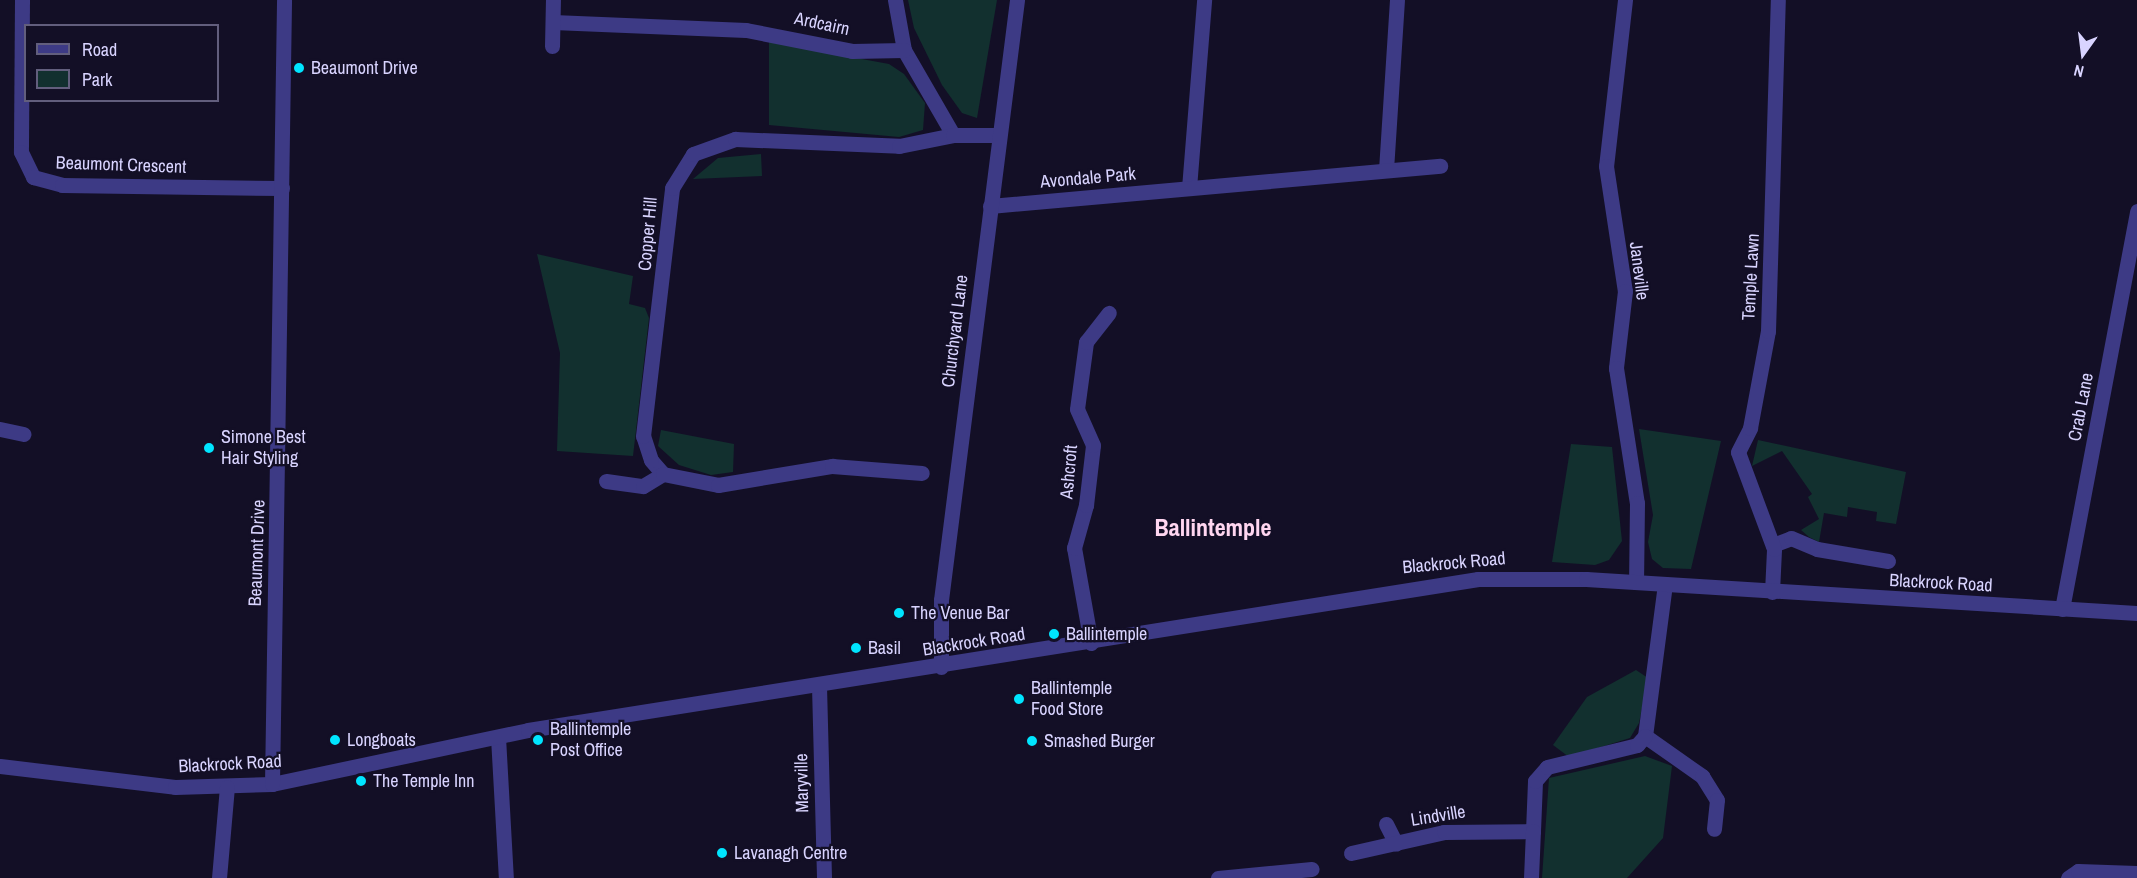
<!DOCTYPE html>
<html>
<head>
<meta charset="utf-8">
<style>
  body { margin:0 }
  #map { position:relative; width:2137px; height:878px; overflow:hidden; background:#130f26; font-family:"Archivo Narrow",sans-serif }
  div>[style] { position:absolute }
  .green>* { inset:0; background:#12302f }
  .minor>* { height:15px; margin:-7.5px; padding:0 7.5px; transform-origin:7.5px; border-radius:7.5px; background:#3d3a85 }
  .dots>* { width:16px; height:16px; translate:-50% -50%; box-sizing:border-box; border:3px solid #130f26; border-radius:50% }
  span { translate:-50% -50%; white-space:nowrap; text-align:center; line-height:1.15; -webkit-text-stroke:4.5px #130f26; paint-order:stroke }
  .street-label { font-size:18px; color:#d9d4ff }
  .poi-label { font-size:18px; color:#d9d4ff }
  .left { translate:0 -50%; text-align:left }
  .district-label { font-size:24px; color:#ffd6f0; font-weight:700 }
  .legend { position:absolute; left:24px; top:24px; width:195px; height:78px; box-sizing:border-box; background:#130f26; border:2px solid #625e7d; margin:0; padding:8px 10px; list-style:none; font-size:18px; color:#d9d4ff }
  .legend li { display:flex; align-items:center; gap:12px; height:30px }
  .legend b { width:30px; border:2px solid #625e7d }
  .north { position:absolute; left:2053px; top:24px; width:60px; height:60px; -webkit-text-stroke:4px #130f26; paint-order:stroke; rotate:194deg; font-size:16px; font-weight:700; line-height:24px; text-align:center; color:#d9d4ff }
  .north::after { content:''; display:block; margin:auto; width:21px; height:27px; background:#d9d4ff; clip-path:polygon(50% 0,100% 100%,50% 72%,0 100%) }
</style>
</head>
<body>
<div id="map">
  <div class="green">
    <i style="clip-path:polygon(908px 0,997px 0,977px 118px,962px 113px,942px 85px,914px 28px)"></i>
    <i style="clip-path:polygon(769px 42px,889px 64px,904px 74px,925px 103px,923px 130px,899px 137px,769px 125px)"></i>
    <i style="clip-path:polygon(761px 154px,762px 176px,693px 179px,718px 158px)"></i>
    <i style="clip-path:polygon(537px 254px,633px 276px,629px 304px,645px 308px,649px 318px,633px 456px,557px 451px,560px 353px)"></i>
    <i style="clip-path:polygon(1639px 429px,1721px 441px,1691px 569px,1663px 568px,1652px 559px,1648px 542px,1653px 515px)"></i>
    <i style="clip-path:polygon(661px 430px,734px 444px,733px 472px,711px 475px,679px 465px,658px 446px)"></i>
    <i style="clip-path:polygon(1758px 440px,1906px 472px,1896px 524px,1876px 521px,1877px 512px,1848px 507px,1847px 517px,1824px 513px,1819px 542px,1809px 537px,1801px 530px,1819px 519px,1808px 497px,1812px 494px,1782px 451px,1752px 466px)"></i>
    <i style="clip-path:polygon(1571px 444px,1612px 447px,1622px 541px,1609px 560px,1595px 565px,1552px 562px)"></i>
    <i style="clip-path:polygon(1636px 670px,1648px 678px,1639px 723px,1630px 738px,1569px 757px,1553px 745px,1587px 697px)"></i>
    <i style="clip-path:polygon(1645px 756px,1672px 766px,1663px 838px,1627px 878px,1542px 878px,1549px 778px)"></i>
  </div>
  <div class="minor">
    <i style="left:22px;top:0;width:152px;rotate:90.4deg"></i>
    <i style="left:21px;top:152px;width:28px;rotate:64deg"></i>
    <i style="left:33px;top:177px;width:30px;rotate:15deg"></i>
    <i style="left:62px;top:185px;width:220px;rotate:0.8deg"></i>
    <i style="left:895px;top:0;width:51px;rotate:79.8deg"></i>
    <i style="left:904px;top:50px;width:98px;rotate:60deg"></i>
    <i style="left:1625px;top:0;width:167px;rotate:96.5deg"></i>
    <i style="left:1606px;top:166px;width:126px;rotate:81.4deg"></i>
    <i style="left:1625px;top:291px;width:78px;rotate:96.7deg"></i>
    <i style="left:1616px;top:368px;width:137px;rotate:81.2deg"></i>
    <i style="left:1637px;top:503px;width:79px;rotate:90.7deg"></i>
    <i style="left:553px;top:22px;width:193px;rotate:2.4deg"></i>
    <i style="left:746px;top:30px;width:108px;rotate:11.2deg"></i>
    <i style="left:852px;top:51px;width:52px;rotate:-1.1deg"></i>
    <i style="left:552px;top:46px;width:46px;rotate:-88.8deg"></i>
    <i style="left:1386px;top:170px;width:170px;rotate:-86.3deg"></i>
    <i style="left:1189px;top:188px;width:189px;rotate:-85.4deg"></i>
    <i style="left:990px;top:206px;width:452px;rotate:-5.1deg"></i>
    <i style="left:0;top:429px;width:24px;rotate:12deg"></i>
    <i style="left:663px;top:474px;width:18px;rotate:-131deg"></i>
    <i style="left:651px;top:460px;width:25px;rotate:-108deg"></i>
    <i style="left:643px;top:436px;width:250px;rotate:-83.3deg"></i>
    <i style="left:672px;top:188px;width:40px;rotate:-58deg"></i>
    <i style="left:693px;top:154px;width:45px;rotate:-19.7deg"></i>
    <i style="left:735px;top:139px;width:164px;rotate:2.4deg"></i>
    <i style="left:899px;top:146px;width:55px;rotate:-11.5deg"></i>
    <i style="left:953px;top:135px;width:46px"></i>
    <i style="left:606px;top:481px;width:37px;rotate:8deg"></i>
    <i style="left:643px;top:486px;width:23px;rotate:-31deg"></i>
    <i style="left:663px;top:474px;width:56px;rotate:11.3deg"></i>
    <i style="left:718px;top:485px;width:116px;rotate:-9.5deg"></i>
    <i style="left:832px;top:466px;width:90px;rotate:4.4deg"></i>
    <i style="left:1773px;top:545px;width:19px;rotate:-21deg"></i>
    <i style="left:1791px;top:538px;width:28px;rotate:23deg"></i>
    <i style="left:1817px;top:549px;width:72px;rotate:9.6deg"></i>
    <i style="left:1665px;top:584px;width:153px;rotate:97.5deg"></i>
    <i style="left:1645px;top:736px;width:70px;rotate:35.1deg"></i>
    <i style="left:1702px;top:776px;width:28px;rotate:58deg"></i>
    <i style="left:1717px;top:800px;width:29px;rotate:96deg"></i>
    <i style="left:1772px;top:592px;width:43px;rotate:-87.3deg"></i>
    <i style="left:1774px;top:549px;width:103px;rotate:-110.4deg"></i>
    <i style="left:1738px;top:452px;width:27px;rotate:-63deg"></i>
    <i style="left:1750px;top:428px;width:99px;rotate:-79.5deg"></i>
    <i style="left:1768px;top:331px;width:331px;rotate:-88.3deg"></i>
    <i style="left:2062px;top:609px;width:405px;rotate:-79.3deg"></i>
    <i style="left:1091px;top:643px;width:97px;rotate:-100.1deg"></i>
    <i style="left:1074px;top:548px;width:45px;rotate:-74.4deg"></i>
    <i style="left:1086px;top:505px;width:60px;rotate:-83.3deg"></i>
    <i style="left:1093px;top:445px;width:39px;rotate:-114deg"></i>
    <i style="left:1077px;top:409px;width:68px;rotate:-82.3deg"></i>
    <i style="left:1086px;top:342px;width:37px;rotate:-52deg"></i>
    <i style="left:941px;top:667px;width:67px;rotate:-90deg"></i>
    <i style="left:941px;top:600px;width:605px;rotate:-82.78deg"></i>
    <i style="left:819px;top:686px;width:192px;rotate:88.5deg"></i>
    <i style="left:498px;top:737px;width:141px;rotate:86.8deg"></i>
    <i style="left:0;top:766px;width:176px;rotate:6.8deg"></i>
    <i style="left:175px;top:787px;width:97px;rotate:-1.8deg"></i>
    <i style="left:272px;top:784px;width:262px;rotate:-11.9deg"></i>
    <i style="left:528px;top:730px;width:962px;rotate:-9.03deg"></i>
    <i style="left:1478px;top:579px;width:108px"></i>
    <i style="left:1586px;top:579px;width:552px;rotate:3.53deg"></i>
    <i style="left:272px;top:784px;width:784px;rotate:-89.12deg"></i>
    <i style="left:1386px;top:824px;width:22px;rotate:63deg"></i>
    <i style="left:1351px;top:853px;width:95px;rotate:-12.7deg"></i>
    <i style="left:1444px;top:832px;width:89px;rotate:-0.6deg"></i>
    <i style="left:1533px;top:831px;width:50px;rotate:-87.7deg"></i>
    <i style="left:1535px;top:781px;width:18px;rotate:-49deg"></i>
    <i style="left:1547px;top:767px;width:93px;rotate:-13.7deg"></i>
    <i style="left:1637px;top:745px;width:12px;rotate:-48deg"></i>
    <i style="left:219px;top:878px;width:91px;rotate:-85deg"></i>
    <i style="left:1218px;top:878px;width:94px;rotate:-5.5deg"></i>
    <i style="left:1531px;top:878px;width:47px;rotate:-87.6deg"></i>
    <i style="left:2068px;top:878px;width:12px;rotate:-35deg"></i>
    <i style="left:2078px;top:871px;width:59px;rotate:1.9deg"></i>
  </div>
  <div class="dots">
    <i style="left:299px;top:68px;background:#00e5ff"></i>
    <i style="left:209px;top:448px;background:#00e5ff"></i>
    <i style="left:899px;top:613px;background:#00e5ff"></i>
    <i style="left:1054px;top:634px;background:#00e5ff"></i>
    <i style="left:856px;top:648px;background:#00e5ff"></i>
    <i style="left:1019px;top:699px;background:#00e5ff"></i>
    <i style="left:335px;top:740px;background:#00e5ff"></i>
    <i style="left:538px;top:740px;background:#00e5ff"></i>
    <i style="left:1032px;top:741px;background:#00e5ff"></i>
    <i style="left:361px;top:781px;background:#00e5ff"></i>
    <i style="left:722px;top:853px;background:#00e5ff"></i>
  </div>
  <div class="street-label">
    <span style="left:822px;top:24px;rotate:12deg">Ardcairn</span>
    <span style="left:121px;top:165px;rotate:2deg">Beaumont Crescent</span>
    <span style="left:1088px;top:178px;rotate:-5deg">Avondale Park</span>
    <span style="left:648px;top:234px;rotate:-85deg">Copper Hill</span>
    <span style="left:1639px;top:271px;rotate:83deg">Janeville</span>
    <span style="left:1751px;top:277px;rotate:-87deg">Temple Lawn</span>
    <span style="left:955px;top:331px;rotate:-83deg">Churchyard Lane</span>
    <span style="left:2081px;top:407px;rotate:-79deg">Crab Lane</span>
    <span style="left:1069px;top:472px;rotate:-85deg">Ashcroft</span>
    <span style="left:257px;top:553px;rotate:-88deg">Beaumont Drive</span>
    <span style="left:1454px;top:563px;rotate:-5deg">Blackrock Road</span>
    <span style="left:1941px;top:583px;rotate:3deg">Blackrock Road</span>
    <span style="left:974px;top:642px;rotate:-9deg">Blackrock Road</span>
    <span style="left:230px;top:764px;rotate:-3deg">Blackrock Road</span>
    <span style="left:802px;top:783px;rotate:-91deg">Maryville</span>
    <span style="left:1438px;top:816px;rotate:-9deg">Lindville</span>
  </div>
  <div class="poi-label">
    <span class="left" style="left:311px;top:68px">Beaumont Drive</span>
    <span class="left" style="left:221px;top:448px">Simone Best<br>Hair Styling</span>
    <span class="left" style="left:911px;top:613px">The Venue Bar</span>
    <span class="left" style="left:1066px;top:634px">Ballintemple</span>
    <span class="left" style="left:868px;top:648px">Basil</span>
    <span class="left" style="left:1031px;top:699px">Ballintemple<br>Food Store</span>
    <span class="left" style="left:550px;top:740px">Ballintemple<br>Post Office</span>
    <span class="left" style="left:347px;top:740px">Longboats</span>
    <span class="left" style="left:1044px;top:741px">Smashed Burger</span>
    <span class="left" style="left:373px;top:781px">The Temple Inn</span>
    <span class="left" style="left:734px;top:853px">Lavanagh Centre</span>
  </div>
  <div class="district-label">
    <span style="left:1213px;top:528px">Ballintemple</span>
  </div>
  <ul class="legend">
  <li><b style="height:8px;background:#3d3a85"></b>Road</li>
  <li><b style="height:16px;background:#12302f"></b>Park</li>
  </ul>
  <div class="north">N</div>
</div>
</body>
</html>
